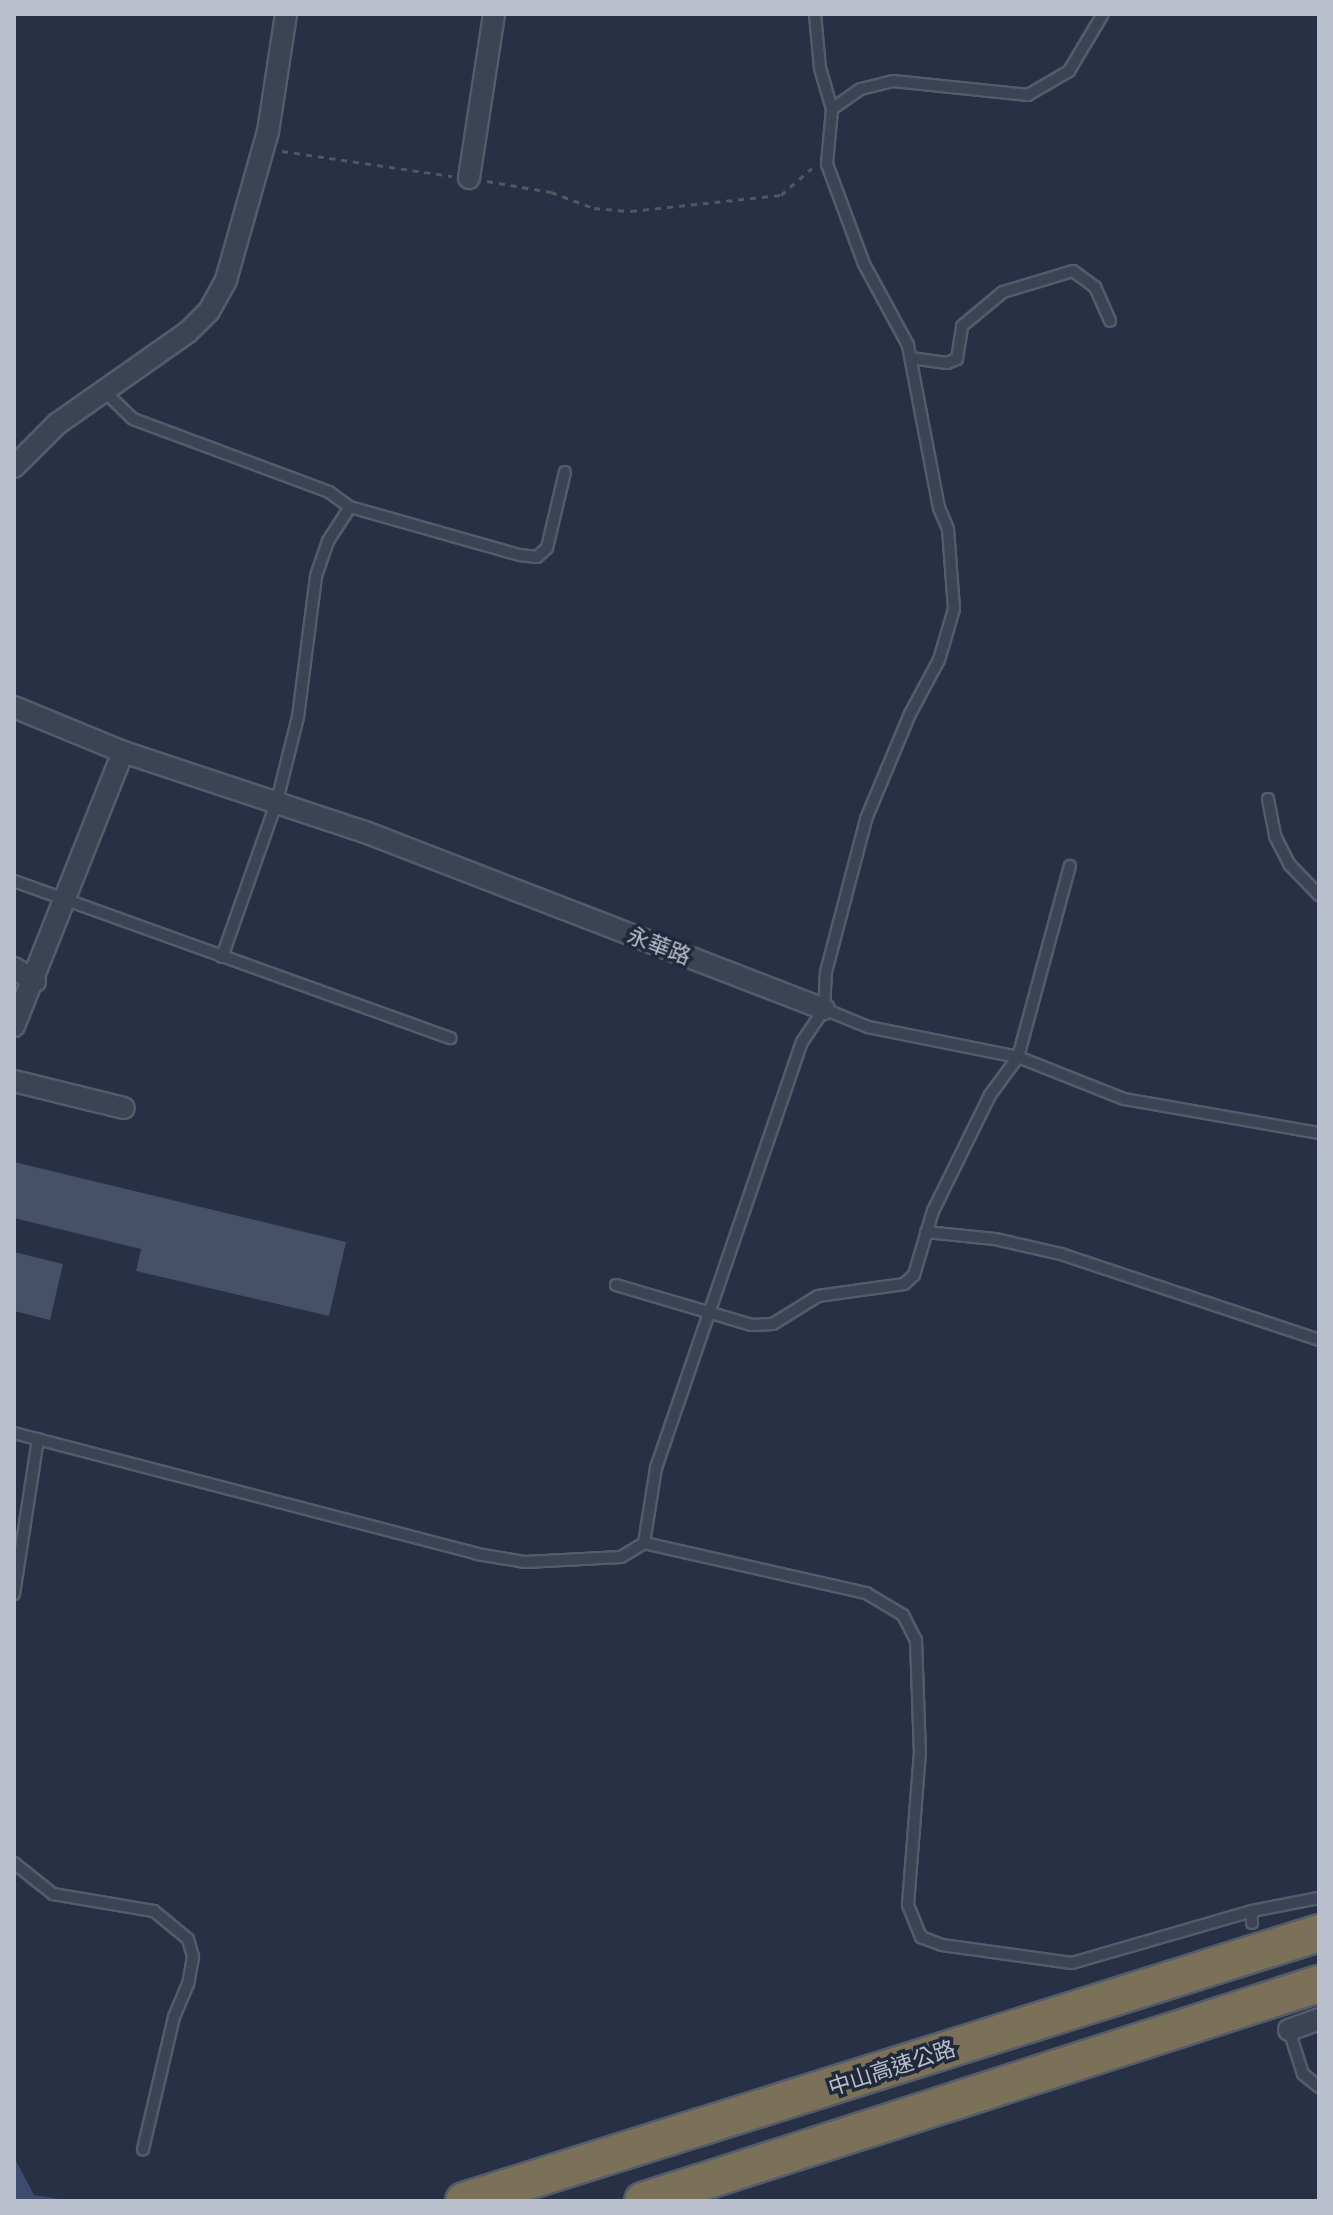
<!DOCTYPE html>
<html>
<head>
<meta charset="utf-8">
<style>
  body { margin:0 }
  #map { position:relative; width:1333px; height:2215px; overflow:hidden; background:#273045; font-family:Jost,"Noto Sans TC",sans-serif }
  div>[style] { position:absolute }
  .water>* { inset:0; background:#3d4c6e }
  .building>* { inset:0; background:#465067 }
  .path>* { height:3px; margin-top:-1.5px; transform-origin:0; background:repeating-linear-gradient(90deg,#485c61 0 6px,transparent 0 12px) }
  .roads { filter:drop-shadow(2px 0 #545b6b) drop-shadow(-2px 0 #545b6b) drop-shadow(0 2px #545b6b) drop-shadow(0 -2px #545b6b) }
  .service>* { height:10px; margin:-5px; padding:0 5px; transform-origin:5px; border-radius:5px; background:#3c4354 }
  .minor>* { height:20px; margin:-10px; padding:0 10px; transform-origin:10px; border-radius:10px; background:#3c4354 }
  .motorway>* { height:36px; margin:-18px; padding:0 18px; transform-origin:18px; border-radius:18px; background:#7a7158 }
  span { translate:-50% -50%; white-space:nowrap; text-align:center; line-height:1.15; -webkit-text-stroke:7px #20283a; paint-order:stroke }
  .street-label { font-size:22px; color:#b9bfcd }
  .frame { position:absolute; inset:0; border:16px solid #b9bfcd; pointer-events:none }
</style>
</head>
<body>
<div id="map">
  <div class="water">
    <i style="clip-path:polygon(14px 2157px,34px 2195px,72px 2201px,14px 2201px)"></i>
  </div>
  <div class="building">
    <i style="clip-path:polygon(14px 1162px,346px 1242px,329px 1316px,136px 1271px,141px 1249px,14px 1218px)"></i>
    <i style="clip-path:polygon(14px 1252px,63px 1264px,50px 1320px,14px 1311px)"></i>
  </div>
  <div class="path">
    <i style="left:282px;top:151px;width:172px;rotate:8.4deg"></i>
    <i style="left:487px;top:181px;width:65px;rotate:9.8deg"></i>
    <i style="left:551px;top:192px;width:46px;rotate:20.4deg"></i>
    <i style="left:594px;top:208px;width:37px;rotate:5deg"></i>
    <i style="left:631px;top:211px;width:151px;rotate:-6.1deg"></i>
    <i style="left:781px;top:195px;width:41px;rotate:-41.1deg"></i>
  </div>
  <div class="roads">
    <div class="service">
      <i style="left:832px;top:109px;width:35px;rotate:-35deg"></i>
      <i style="left:861px;top:89px;width:33px;rotate:-14deg"></i>
      <i style="left:893px;top:81px;width:136px;rotate:5.9deg"></i>
      <i style="left:1028px;top:95px;width:48px;rotate:-30.3deg"></i>
      <i style="left:1069px;top:71px;width:66px;rotate:-59.2deg"></i>
      <i style="left:911px;top:358px;width:36px;rotate:8deg"></i>
      <i style="left:947px;top:363px;width:11px;rotate:-22deg"></i>
      <i style="left:957px;top:359px;width:33px;rotate:-81deg"></i>
      <i style="left:962px;top:326px;width:53px;rotate:-39.7deg"></i>
      <i style="left:1003px;top:292px;width:73px;rotate:-16.7deg"></i>
      <i style="left:1073px;top:271px;width:27px;rotate:36deg"></i>
      <i style="left:1095px;top:287px;width:37px;rotate:66deg"></i>
      <i style="left:106px;top:393px;width:37px;rotate:44deg"></i>
      <i style="left:133px;top:419px;width:209px;rotate:20.4deg"></i>
      <i style="left:329px;top:492px;width:26px;rotate:36deg"></i>
      <i style="left:350px;top:507px;width:177px;rotate:15.8deg"></i>
      <i style="left:520px;top:555px;width:17px;rotate:7deg"></i>
      <i style="left:537px;top:557px;width:13px;rotate:-42deg"></i>
      <i style="left:547px;top:548px;width:78px;rotate:-76.7deg"></i>
      <i style="left:1268px;top:799px;width:38px;rotate:79deg"></i>
      <i style="left:1275px;top:836px;width:33px;rotate:63deg"></i>
      <i style="left:1290px;top:865px;width:42px;rotate:46deg"></i>
      <i style="left:14px;top:881px;width:464px;rotate:19.8deg"></i>
      <i style="left:222px;top:957px;width:165px;rotate:-70.6deg"></i>
      <i style="left:277px;top:801px;width:87px;rotate:-76deg"></i>
      <i style="left:298px;top:717px;width:142px;rotate:-82.7deg"></i>
      <i style="left:316px;top:576px;width:37px;rotate:-71deg"></i>
      <i style="left:328px;top:541px;width:40px;rotate:-57.1deg"></i>
      <i style="left:824px;top:1009px;width:48px;rotate:22.2deg"></i>
      <i style="left:868px;top:1027px;width:153px;rotate:11.3deg"></i>
      <i style="left:1018px;top:1057px;width:114px;rotate:21.6deg"></i>
      <i style="left:1124px;top:1099px;width:198px;rotate:9.9deg"></i>
      <i style="left:926px;top:1232px;width:69px;rotate:5.8deg"></i>
      <i style="left:995px;top:1239px;width:68px;rotate:12.8deg"></i>
      <i style="left:1061px;top:1254px;width:272px;rotate:18.4deg"></i>
      <i style="left:616px;top:1285px;width:142px;rotate:16.4deg"></i>
      <i style="left:752px;top:1325px;width:21px;rotate:-3deg"></i>
      <i style="left:773px;top:1324px;width:53px;rotate:-31.9deg"></i>
      <i style="left:818px;top:1296px;width:87px;rotate:-7.9deg"></i>
      <i style="left:904px;top:1284px;width:13px;rotate:-42deg"></i>
      <i style="left:914px;top:1275px;width:67px;rotate:-73.5deg"></i>
      <i style="left:933px;top:1211px;width:129px;rotate:-63.8deg"></i>
      <i style="left:990px;top:1095px;width:47px;rotate:-53.6deg"></i>
      <i style="left:1018px;top:1057px;width:198px;rotate:-74.8deg"></i>
      <i style="left:14px;top:1433px;width:479px;rotate:14.6deg"></i>
      <i style="left:477px;top:1554px;width:49px;rotate:9.5deg"></i>
      <i style="left:525px;top:1562px;width:96px;rotate:-3deg"></i>
      <i style="left:621px;top:1557px;width:27px;rotate:-31deg"></i>
      <i style="left:644px;top:1543px;width:228px;rotate:12.7deg"></i>
      <i style="left:866px;top:1593px;width:43px;rotate:30.7deg"></i>
      <i style="left:903px;top:1615px;width:28px;rotate:63deg"></i>
      <i style="left:916px;top:1640px;width:112px;rotate:88deg"></i>
      <i style="left:920px;top:1752px;width:153px;rotate:94.5deg"></i>
      <i style="left:908px;top:1905px;width:35px;rotate:68deg"></i>
      <i style="left:921px;top:1937px;width:22px;rotate:21deg"></i>
      <i style="left:942px;top:1945px;width:131px;rotate:7.9deg"></i>
      <i style="left:1072px;top:1963px;width:187px;rotate:-16.1deg"></i>
      <i style="left:1252px;top:1911px;width:12px;rotate:90deg"></i>
      <i style="left:644px;top:1543px;width:76px;rotate:-80.9deg"></i>
      <i style="left:656px;top:1468px;width:450px;rotate:-71.1deg"></i>
      <i style="left:802px;top:1042px;width:40px;rotate:-56deg"></i>
      <i style="left:824px;top:1009px;width:37px;rotate:-87deg"></i>
      <i style="left:826px;top:972px;width:158px;rotate:-75.3deg"></i>
      <i style="left:866px;top:819px;width:114px;rotate:-67.3deg"></i>
      <i style="left:910px;top:714px;width:61px;rotate:-61.8deg"></i>
      <i style="left:939px;top:660px;width:53px;rotate:-73.6deg"></i>
      <i style="left:954px;top:609px;width:80px;rotate:-94.3deg"></i>
      <i style="left:948px;top:529px;width:23px;rotate:-113deg"></i>
      <i style="left:939px;top:508px;width:166px;rotate:-100.8deg"></i>
      <i style="left:908px;top:345px;width:92px;rotate:-118.5deg"></i>
      <i style="left:864px;top:264px;width:107px;rotate:-110.3deg"></i>
      <i style="left:827px;top:164px;width:55px;rotate:-84.8deg"></i>
      <i style="left:832px;top:109px;width:43px;rotate:-106.3deg"></i>
      <i style="left:820px;top:68px;width:54px;rotate:-95.3deg"></i>
      <i style="left:14px;top:1594px;width:157px;rotate:-81.2deg"></i>
      <i style="left:14px;top:1863px;width:50px;rotate:38.5deg"></i>
      <i style="left:53px;top:1894px;width:102px;rotate:9.6deg"></i>
      <i style="left:154px;top:1911px;width:44px;rotate:39.5deg"></i>
      <i style="left:188px;top:1939px;width:19px;rotate:74deg"></i>
      <i style="left:193px;top:1957px;width:27px;rotate:100deg"></i>
      <i style="left:188px;top:1984px;width:36px;rotate:113deg"></i>
      <i style="left:174px;top:2017px;width:136px;rotate:103.2deg"></i>
      <i style="left:1252px;top:1911px;width:68px;rotate:-11deg"></i>
      <i style="left:1288px;top:2027px;width:49px;rotate:72.3deg"></i>
      <i style="left:1303px;top:2074px;width:21px;rotate:39deg"></i>
    </div>
    <div class="minor">
      <i style="left:469px;top:178px;width:166px;rotate:-81.3deg"></i>
      <i style="left:14px;top:467px;width:61px;rotate:-45deg"></i>
      <i style="left:57px;top:424px;width:160px;rotate:-35.1deg"></i>
      <i style="left:188px;top:332px;width:30px;rotate:-45deg"></i>
      <i style="left:209px;top:311px;width:35px;rotate:-61deg"></i>
      <i style="left:226px;top:280px;width:154px;rotate:-74.2deg"></i>
      <i style="left:268px;top:132px;width:119px;rotate:-81.3deg"></i>
      <i style="left:14px;top:707px;width:118px;rotate:22.4deg"></i>
      <i style="left:123px;top:752px;width:255px;rotate:18.3deg"></i>
      <i style="left:365px;top:832px;width:492px;rotate:21.1deg"></i>
      <i style="left:14px;top:968px;width:25px;rotate:32deg"></i>
      <i style="left:14px;top:1026px;width:295px;rotate:-68.3deg"></i>
      <i style="left:14px;top:1081px;width:113px;rotate:13.8deg"></i>
      <i style="left:1289px;top:2030px;width:32px;rotate:-20deg"></i>
    </div>
    <div class="motorway">
      <i style="left:464px;top:2201px;width:896px;rotate:-17.4deg"></i>
      <i style="left:643px;top:2201px;width:710px;rotate:-17.8deg"></i>
    </div>
  </div>
  <div class="street-label">
    <span style="left:659px;top:946px;rotate:21deg">永華路</span>
    <span style="left:892px;top:2068px;rotate:-18deg">中山高速公路</span>
  </div>
  <div class="frame"></div>
</div>
</body>
</html>
